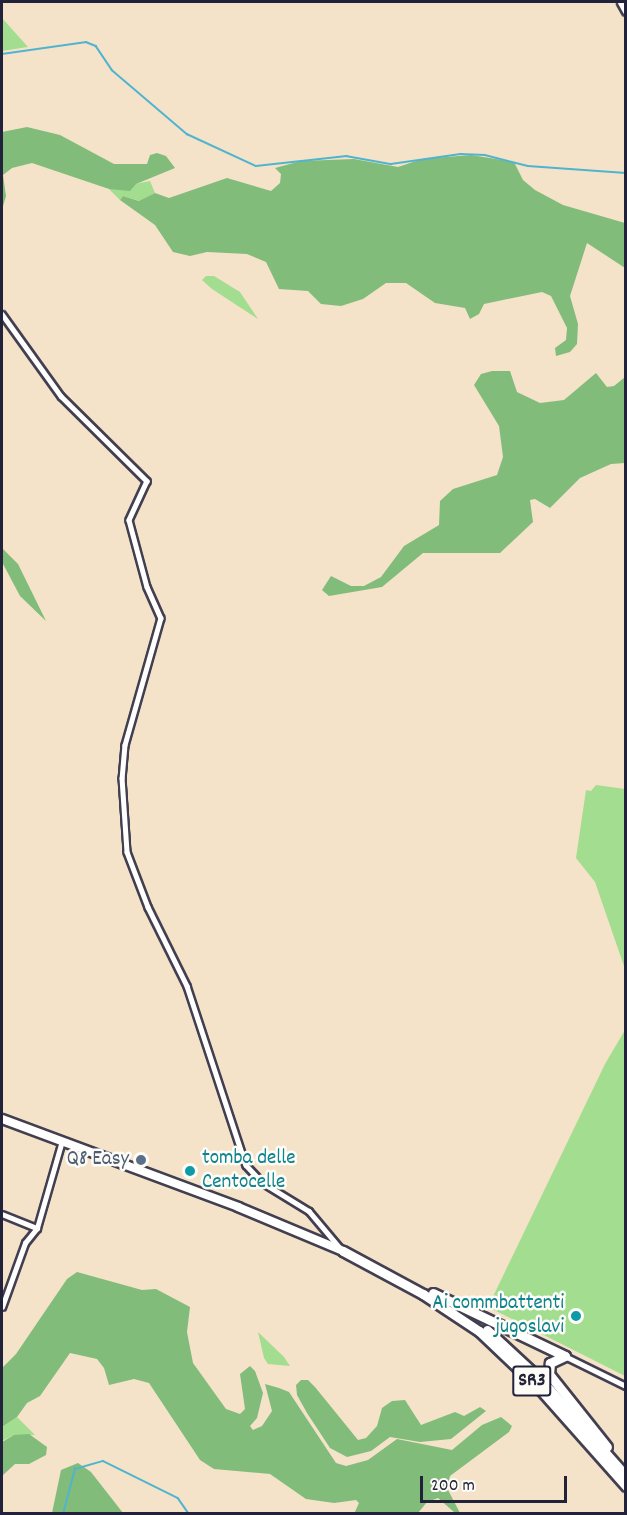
<!DOCTYPE html>
<html>
<head>
<meta charset="utf-8">
<style>
  body { margin:0 }
  #map { position:relative; width:627px; height:1515px; overflow:hidden; background:#f4e3c9; font-family:Dekko,sans-serif }
  div>[style] { position:absolute }
  .green>* { inset:0; background:#a3dd90 }
  .forest>* { inset:0; background:#82bc7a }
  .stream>* { height:1.5px; margin:-0.75px; padding:0 0.75px; transform-origin:0.75px; border-radius:0.75px; background:#50b4cf }
  .roads { filter:drop-shadow(2px 0 #423f50) drop-shadow(-2px 0 #423f50) drop-shadow(0 2px #423f50) drop-shadow(0 -2px #423f50) }
  .street>* { height:4.5px; margin:-2.25px; padding:0 2.25px; transform-origin:2.25px; border-radius:2.25px; background:#fff }
  .secondary>* { height:7px; margin:-3.5px; padding:0 3.5px; transform-origin:3.5px; border-radius:3.5px; background:#fff }
  .primary>* { height:8px; margin:-4px; padding:0 4px; transform-origin:4px; border-radius:4px; background:#fff }
  .highway>* { height:9px; margin:-4.5px; padding:0 4.5px; transform-origin:4.5px; border-radius:4.5px; background:#fff }
  .dots>* { width:16px; height:16px; translate:-50% -50%; box-sizing:border-box; border:3px solid #fdfcf7; border-radius:50% }
  span { translate:-50% -50%; white-space:nowrap; text-align:center; line-height:1.15; -webkit-text-stroke:5px #fdfcf7; paint-order:stroke }
  .shield-label span { padding:2px 4px; background:#fdfcf7; border:2px solid; border-radius:4px; -webkit-text-stroke-width:0 }
  .shield-label { font-size:20px; color:#22223b; font-weight:700 }
  .culture-label { font-size:21px; color:#0d838f }
  .left { translate:0 -50%; text-align:left }
  .right { translate:-100% -50%; text-align:right }
  .service-label { font-size:21px; color:#4e5e75 }
  .frame { position:absolute; inset:0; border:3px solid #22223b; pointer-events:none }
  .scale { position:absolute; left:420px; top:1476px; width:147px; height:27px; box-sizing:border-box; border:3px solid #22223b; border-top:0; padding-left:8px; font-size:18px; line-height:21px; white-space:nowrap; color:#22223b; -webkit-text-stroke:4px #fdfcf7; paint-order:stroke }
</style>
</head>
<body>
<div id="map">
  <div class="green">
    <i style="clip-path:polygon(2px 18px,28px 47px,2px 51px)"></i>
    <i style="clip-path:polygon(150px 181px,155px 193px,140px 201px,123px 196px,120px 200px,109px 189px)"></i>
    <i style="clip-path:polygon(206px 276px,214px 276px,240px 292px,258px 319px,212px 289px,202px 280px)"></i>
    <i style="clip-path:polygon(596px 785px,625px 789px,625px 969px,595px 882px,576px 858px,586px 790px,591px 791px)"></i>
    <i style="clip-path:polygon(625px 1030px,625px 1376px,488px 1307px,605px 1064px)"></i>
    <i style="clip-path:polygon(258px 1332px,284px 1357px,290px 1366px,268px 1364px,264px 1358px)"></i>
    <i style="clip-path:polygon(17px 1417px,35px 1435px,14px 1435px,2px 1441px,2px 1427px)"></i>
  </div>
  <div class="forest">
    <i style="clip-path:polygon(27px 127px,60px 135px,114px 164px,147px 164px,150px 155px,157px 153px,166px 156px,175px 168px,136px 184px,130px 191px,109px 189px,32px 163px,12px 168px,3px 175px,6px 196px,2px 210px,2px 132px)"></i>
    <i style="clip-path:polygon(471px 155px,514px 162px,523px 180px,535px 190px,563px 205px,625px 223px,625px 268px,587px 243px,570px 296px,578px 324px,577px 344px,570px 352px,556px 356px,555px 348px,566px 340px,567px 328px,551px 296px,542px 292px,484px 304px,479px 314px,470px 319px,465px 308px,435px 303px,406px 283px,386px 283px,363px 299px,341px 306px,321px 304px,308px 291px,279px 289px,266px 262px,247px 254px,207px 252px,190px 256px,173px 252px,155px 225px,120px 200px,123px 196px,139px 201px,155px 193px,169px 198px,227px 178px,271px 191px,280px 183px,281px 174px,275px 168px,301px 161px,354px 159px,398px 167px,422px 159px)"></i>
    <i style="clip-path:polygon(492px 371px,510px 371px,517px 392px,540px 403px,564px 400px,596px 373px,607px 387px,614px 386px,625px 377px,625px 463px,611px 464px,580px 478px,550px 508px,535px 499px,530px 500px,533px 522px,500px 553px,423px 553px,382px 587px,329px 596px,322px 590px,331px 576px,351px 586px,364px 586px,381px 577px,404px 546px,439px 525px,440px 501px,453px 489px,497px 475px,503px 457px,499px 426px,474px 385px,481px 374px)"></i>
    <i style="clip-path:polygon(2px 548px,18px 564px,46px 621px,20px 596px,2px 562px)"></i>
    <i style="clip-path:polygon(77px 1272px,142px 1290px,156px 1289px,190px 1307px,187px 1332px,193px 1363px,226px 1409px,240px 1414px,245px 1409px,240px 1374px,250px 1366px,255px 1371px,263px 1393px,257px 1418px,250px 1426px,253px 1430px,262px 1426px,272px 1411px,265px 1384px,279px 1388px,289px 1392px,336px 1463px,346px 1466px,368px 1460px,397px 1439px,452px 1450px,482px 1425px,501px 1417px,512px 1426px,509px 1432px,450px 1476px,447px 1488px,460px 1513px,455px 1513px,438px 1498px,427px 1502px,418px 1513px,354px 1514px,359px 1503px,356px 1500px,334px 1503px,306px 1499px,270px 1474px,214px 1469px,200px 1460px,149px 1383px,134px 1379px,109px 1385px,104px 1368px,97px 1359px,70px 1353px,40px 1396px,27px 1403px,17px 1417px,2px 1427px,2px 1368px,16px 1354px,67px 1279px)"></i>
    <i style="clip-path:polygon(301px 1380px,308px 1380px,315px 1387px,358px 1440px,366px 1438px,377px 1426px,382px 1408px,392px 1401px,405px 1400px,421px 1425px,455px 1412px,464px 1416px,480px 1407px,486px 1411px,451px 1439px,420px 1442px,390px 1437px,371px 1451px,347px 1457px,330px 1448px,307px 1413px,297px 1395px,296px 1385px)"></i>
    <i style="clip-path:polygon(29px 1434px,47px 1447px,46px 1455px,29px 1464px,15px 1464px,2px 1476px,2px 1442px,14px 1435px)"></i>
    <i style="clip-path:polygon(78px 1463px,91px 1472px,123px 1513px,52px 1513px,61px 1470px)"></i>
  </div>
  <div class="stream">
    <i style="left:2px;top:54px;width:85px;rotate:-8.1deg"></i>
    <i style="left:86px;top:42px;width:11px;rotate:22deg"></i>
    <i style="left:96px;top:46px;width:29px;rotate:56deg"></i>
    <i style="left:112px;top:70px;width:99px;rotate:40.5deg"></i>
    <i style="left:187px;top:134px;width:76px;rotate:24.9deg"></i>
    <i style="left:256px;top:166px;width:91px;rotate:-6.3deg"></i>
    <i style="left:346px;top:156px;width:46px;rotate:10.1deg"></i>
    <i style="left:391px;top:164px;width:70px;rotate:-8.2deg"></i>
    <i style="left:460px;top:154px;width:25px;rotate:2deg"></i>
    <i style="left:485px;top:155px;width:44px;rotate:14.3deg"></i>
    <i style="left:528px;top:166px;width:98px;rotate:4.1deg"></i>
    <i style="left:63px;top:1514px;width:47px;rotate:-75.1deg"></i>
    <i style="left:75px;top:1469px;width:29px;rotate:-16deg"></i>
    <i style="left:103px;top:1461px;width:84px;rotate:26.3deg"></i>
    <i style="left:178px;top:1498px;width:19px;rotate:55deg"></i>
  </div>
  <div class="roads">
    <div class="street">
      <i style="left:2px;top:314px;width:101px;rotate:54.3deg"></i>
      <i style="left:61px;top:396px;width:121px;rotate:44.7deg"></i>
      <i style="left:147px;top:481px;width:43px;rotate:114.8deg"></i>
      <i style="left:129px;top:520px;width:69px;rotate:75deg"></i>
      <i style="left:147px;top:587px;width:34px;rotate:66deg"></i>
      <i style="left:161px;top:618px;width:132px;rotate:105.8deg"></i>
      <i style="left:125px;top:745px;width:33px;rotate:95deg"></i>
      <i style="left:122px;top:778px;width:74px;rotate:86.1deg"></i>
      <i style="left:127px;top:852px;width:59px;rotate:69.1deg"></i>
      <i style="left:148px;top:907px;width:88px;rotate:63.7deg"></i>
      <i style="left:187px;top:986px;width:188px;rotate:71.8deg"></i>
      <i style="left:246px;top:1165px;width:25px;rotate:47deg"></i>
      <i style="left:263px;top:1183px;width:54px;rotate:31.3deg"></i>
      <i style="left:309px;top:1211px;width:50px;rotate:49.9deg"></i>
      <i style="left:2px;top:1214px;width:38px;rotate:22deg"></i>
      <i style="left:37px;top:1228px;width:91px;rotate:-74deg"></i>
      <i style="left:2px;top:1307px;width:68px;rotate:-70.2deg"></i>
      <i style="left:25px;top:1243px;width:19px;rotate:-51deg"></i>
      <i style="left:565px;top:1356px;width:68px;rotate:26.2deg"></i>
    </div>
    <div class="secondary">
      <i style="left:621px;top:2px;width:10px;rotate:61deg"></i>
    </div>
    <div class="primary">
      <i style="left:2px;top:1119px;width:252px;rotate:20.4deg"></i>
      <i style="left:238px;top:1207px;width:114px;rotate:22.7deg"></i>
    </div>
    <div class="highway">
      <i style="left:343px;top:1251px;width:91px;rotate:28.3deg"></i>
      <i style="left:423px;top:1294px;width:67px;rotate:33.5deg"></i>
      <i style="left:479px;top:1331px;width:83px;rotate:43.5deg"></i>
      <i style="left:539px;top:1388px;width:131px;rotate:48.4deg"></i>
      <i style="left:433px;top:1293px;width:146px;rotate:25.5deg"></i>
      <i style="left:487px;top:1330px;width:75px;rotate:42.8deg"></i>
      <i style="left:542px;top:1381px;width:127px;rotate:48.5deg"></i>
      <i style="left:565px;top:1356px;width:17px;rotate:155deg"></i>
      <i style="left:550px;top:1363px;width:11px;rotate:95deg"></i>
      <i style="left:549px;top:1374px;width:93px;rotate:51.5deg"></i>
    </div>
  </div>
  <div class="dots">
    <i style="left:141px;top:1160px;background:#5c6f8a"></i>
    <i style="left:190px;top:1171px;background:#0f9aa8"></i>
    <i style="left:576px;top:1316px;background:#0f9aa8"></i>
  </div>
  <div class="shield-label">
    <span style="left:532px;top:1381px">SR3</span>
  </div>
  <div class="culture-label">
    <span class="left" style="left:202px;top:1171px">tomba delle<br>Centocelle</span>
    <span class="right" style="left:564px;top:1316px">Ai commbattenti<br>jugoslavi</span>
  </div>
  <div class="service-label">
    <span class="right" style="left:129px;top:1160px">Q8 Easy</span>
  </div>
  <div class="frame"></div>
  <div class="scale">200 m</div>
</div>
</body>
</html>
